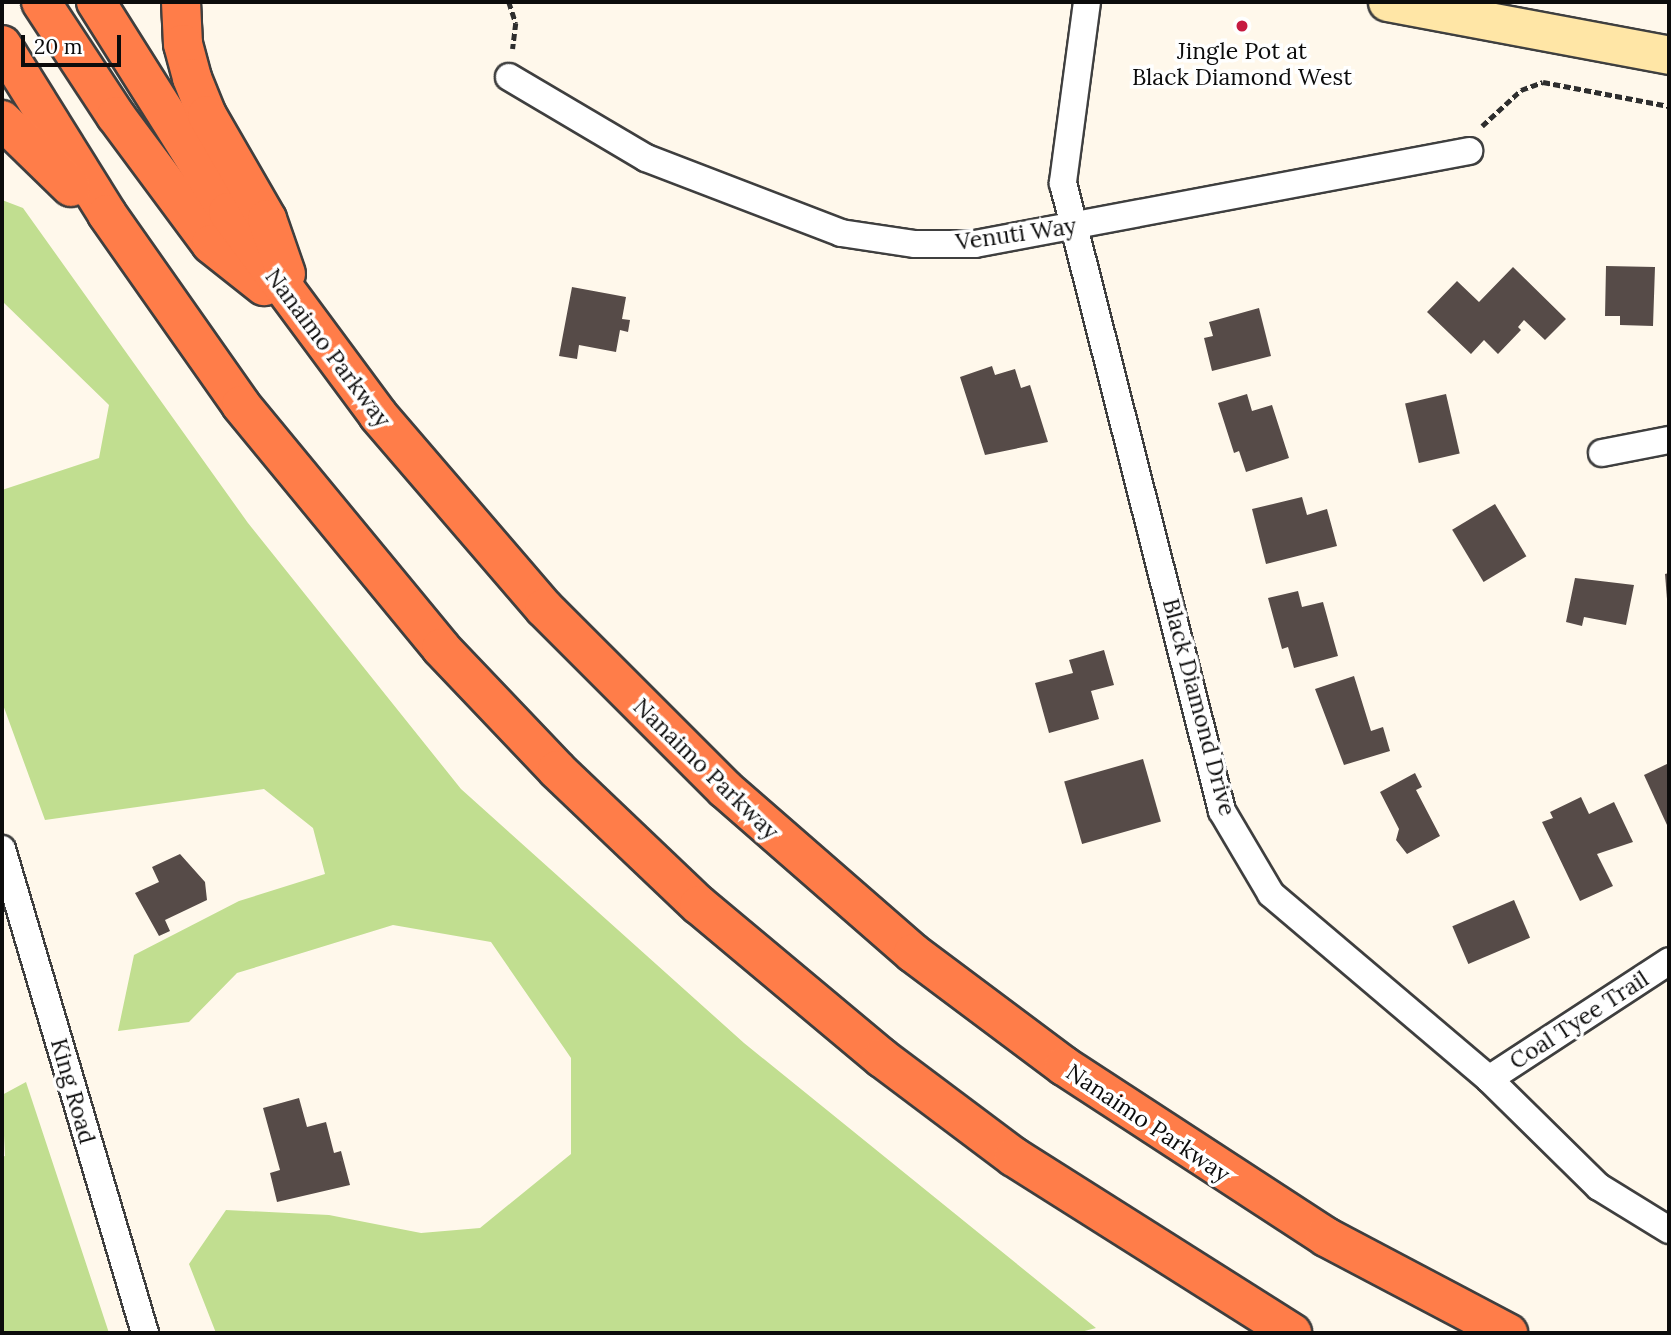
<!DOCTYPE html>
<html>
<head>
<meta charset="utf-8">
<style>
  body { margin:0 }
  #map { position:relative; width:1671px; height:1335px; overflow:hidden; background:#fff8eb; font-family:Lora,serif }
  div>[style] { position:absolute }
  .forest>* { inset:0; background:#c1de90 }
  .building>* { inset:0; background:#564b48; transform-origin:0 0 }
  .path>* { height:4.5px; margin-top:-2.25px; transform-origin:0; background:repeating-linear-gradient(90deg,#2e2e2e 0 7px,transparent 0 10.5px) }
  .roads { filter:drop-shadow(2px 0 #3f3f3f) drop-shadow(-2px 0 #3f3f3f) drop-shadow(0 2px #3f3f3f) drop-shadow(0 -2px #3f3f3f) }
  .street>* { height:26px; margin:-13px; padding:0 13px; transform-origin:13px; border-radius:13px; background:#fff }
  .secondary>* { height:37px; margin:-18.5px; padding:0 18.5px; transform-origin:18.5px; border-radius:18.5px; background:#ffe6a6 }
  .highway>* { height:38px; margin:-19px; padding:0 19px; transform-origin:19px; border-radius:19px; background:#ff7d49 }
  .dots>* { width:19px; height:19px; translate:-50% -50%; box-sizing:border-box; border:4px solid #fff; border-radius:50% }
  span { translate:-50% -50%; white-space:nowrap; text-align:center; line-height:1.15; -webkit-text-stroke:7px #fff; paint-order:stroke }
  .poi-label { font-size:23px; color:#0c0c0c }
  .street-label { font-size:23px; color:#0c0c0c }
  .frame { position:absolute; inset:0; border:4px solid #0c0c0c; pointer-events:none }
  .scale { position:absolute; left:21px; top:35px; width:100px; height:32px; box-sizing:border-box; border:4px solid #0c0c0c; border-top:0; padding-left:9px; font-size:21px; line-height:24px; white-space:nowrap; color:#0c0c0c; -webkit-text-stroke:5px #fff; paint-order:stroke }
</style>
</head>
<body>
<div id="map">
  <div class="forest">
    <i style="clip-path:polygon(2px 200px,23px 208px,248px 523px,461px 789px,744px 1043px,1096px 1328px,1077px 1333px,216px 1333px,189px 1264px,226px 1210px,329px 1215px,421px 1233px,480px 1228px,571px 1154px,571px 1058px,491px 942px,393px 925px,237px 973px,189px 1022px,118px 1031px,134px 955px,239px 901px,325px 874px,313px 828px,264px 789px,45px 820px,2px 702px,2px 490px,99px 458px,109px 405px,2px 301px)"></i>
    <i style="clip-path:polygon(26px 1082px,109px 1333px,2px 1333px,2px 1157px,5px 1156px,2px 1095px)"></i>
  </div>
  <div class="building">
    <i style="clip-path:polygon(1606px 266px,1655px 267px,1653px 326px,1620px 325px,1620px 316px,1605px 316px)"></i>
    <i style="clip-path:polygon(1513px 267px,1566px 319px,1545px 340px,1524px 320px,1518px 327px,1521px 330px,1498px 354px,1484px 340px,1471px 354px,1427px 312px,1457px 281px,1479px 302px)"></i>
    <i style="clip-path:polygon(572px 287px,626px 297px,622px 319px,630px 320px,628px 332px,620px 330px,616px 352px,579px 345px,577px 359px,559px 356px)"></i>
    <i style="clip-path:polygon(1259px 308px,1271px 356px,1212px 371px,1204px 338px,1213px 336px,1209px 322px)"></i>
    <i style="clip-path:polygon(992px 366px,995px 375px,1015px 369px,1021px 388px,1030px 385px,1048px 442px,985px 455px,960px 377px)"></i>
    <i style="clip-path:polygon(1247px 394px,1252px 411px,1272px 405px,1289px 458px,1246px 472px,1239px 451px,1234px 453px,1218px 403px)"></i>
    <i style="left:1446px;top:394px;width:61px;height:42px;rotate:77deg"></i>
    <i style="clip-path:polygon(1302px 497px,1307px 515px,1327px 509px,1337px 546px,1266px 564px,1252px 509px)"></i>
    <i style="left:1495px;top:504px;width:61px;height:50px;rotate:59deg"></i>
    <i style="clip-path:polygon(1669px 573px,1669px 599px,1667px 599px,1665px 574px)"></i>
    <i style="clip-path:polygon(1575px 578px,1634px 585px,1626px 625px,1584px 617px,1582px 626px,1566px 622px)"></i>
    <i style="clip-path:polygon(1298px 591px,1302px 607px,1323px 602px,1338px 656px,1294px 668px,1288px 647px,1282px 649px,1268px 598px)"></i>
    <i style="clip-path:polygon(1104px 650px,1114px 685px,1091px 691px,1099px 719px,1049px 733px,1035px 683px,1073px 673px,1069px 660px)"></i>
    <i style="clip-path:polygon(1354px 676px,1371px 731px,1383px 727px,1390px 751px,1344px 765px,1315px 689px)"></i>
    <i style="left:1143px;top:759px;width:65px;height:82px;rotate:74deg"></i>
    <i style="clip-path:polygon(1669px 763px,1669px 824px,1667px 825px,1644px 775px)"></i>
    <i style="clip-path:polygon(1415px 773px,1422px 787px,1416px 790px,1440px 836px,1407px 854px,1396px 840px,1399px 829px,1380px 792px)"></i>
    <i style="clip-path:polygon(1581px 797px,1589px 814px,1614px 802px,1633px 842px,1597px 854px,1613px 886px,1580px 901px,1542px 822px,1553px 818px,1550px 812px)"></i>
    <i style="clip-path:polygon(180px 854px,205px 882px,207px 900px,165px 920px,170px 931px,159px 936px,135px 893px,159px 882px,152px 867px)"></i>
    <i style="left:1514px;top:900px;width:41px;height:67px;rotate:67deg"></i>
    <i style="clip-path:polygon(299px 1098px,307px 1127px,326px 1122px,334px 1153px,341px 1151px,350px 1185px,277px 1202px,270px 1173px,280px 1170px,263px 1108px)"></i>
  </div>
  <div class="path">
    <i style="left:509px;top:2px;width:22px;rotate:72deg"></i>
    <i style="left:516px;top:23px;width:26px;rotate:97deg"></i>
    <i style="left:1482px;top:126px;width:53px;rotate:-42.7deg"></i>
    <i style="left:1521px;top:90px;width:23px;rotate:-20deg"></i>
    <i style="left:1543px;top:82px;width:128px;rotate:10.8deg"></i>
  </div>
  <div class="roads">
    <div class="street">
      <i style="left:1087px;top:2px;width:183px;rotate:97.6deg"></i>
      <i style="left:1063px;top:183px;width:648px;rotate:75.79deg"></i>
      <i style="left:1222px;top:811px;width:96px;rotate:59.4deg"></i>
      <i style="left:1271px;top:894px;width:286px;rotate:40.3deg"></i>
      <i style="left:1489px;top:1079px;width:154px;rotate:44.5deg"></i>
      <i style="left:1599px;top:1187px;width:82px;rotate:31.6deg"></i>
      <i style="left:509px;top:77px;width:159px;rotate:30.6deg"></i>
      <i style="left:646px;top:158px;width:209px;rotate:21deg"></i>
      <i style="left:841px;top:233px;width:75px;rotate:8.5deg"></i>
      <i style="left:915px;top:244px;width:60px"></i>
      <i style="left:975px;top:244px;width:503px;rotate:-10.66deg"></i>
      <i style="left:1602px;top:453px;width:68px;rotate:-11deg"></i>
      <i style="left:2px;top:849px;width:505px;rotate:73.54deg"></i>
      <i style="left:1489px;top:1079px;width:215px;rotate:-33.2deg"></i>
    </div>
    <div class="secondary">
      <i style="left:1387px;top:2px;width:287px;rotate:10.6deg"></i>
    </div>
    <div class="highway">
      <i style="left:41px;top:2px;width:136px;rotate:56.7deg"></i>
      <i style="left:116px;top:116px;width:159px;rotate:53.4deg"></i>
      <i style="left:211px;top:244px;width:68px;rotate:38.4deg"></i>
      <i style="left:96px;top:2px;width:248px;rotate:57.8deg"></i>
      <i style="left:228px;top:212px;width:252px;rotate:53.5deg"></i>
      <i style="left:378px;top:415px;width:255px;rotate:49.3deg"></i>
      <i style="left:544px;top:608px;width:256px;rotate:45deg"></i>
      <i style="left:725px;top:789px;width:249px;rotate:41.1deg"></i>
      <i style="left:913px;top:953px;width:189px;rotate:36.8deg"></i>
      <i style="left:1064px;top:1066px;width:313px;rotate:33.1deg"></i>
      <i style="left:1326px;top:1237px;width:206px;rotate:27.8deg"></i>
      <i style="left:181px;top:2px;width:42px;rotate:87.3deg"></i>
      <i style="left:183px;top:44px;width:35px;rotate:75deg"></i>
      <i style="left:192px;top:78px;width:40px;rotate:68deg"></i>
      <i style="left:207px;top:115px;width:120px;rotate:60deg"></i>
      <i style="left:267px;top:219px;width:58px;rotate:70.9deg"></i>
      <i style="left:2px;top:45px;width:199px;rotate:58.1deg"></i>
      <i style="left:107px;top:214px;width:233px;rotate:54.9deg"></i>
      <i style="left:241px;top:405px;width:315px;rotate:50.5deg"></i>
      <i style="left:441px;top:648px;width:168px;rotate:46.4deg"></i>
      <i style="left:557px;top:770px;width:196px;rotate:43.6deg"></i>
      <i style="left:699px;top:905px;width:239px;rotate:39.9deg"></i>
      <i style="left:882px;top:1058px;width:165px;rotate:36.9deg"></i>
      <i style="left:1014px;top:1157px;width:329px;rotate:32.3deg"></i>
      <i style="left:2px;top:120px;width:96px;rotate:44.2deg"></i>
    </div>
  </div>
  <div class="dots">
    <i style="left:1242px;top:26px;background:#c61a40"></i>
  </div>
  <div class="poi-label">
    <span style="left:1242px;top:64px">Jingle Pot at<br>Black Diamond West</span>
  </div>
  <div class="street-label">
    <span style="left:1016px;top:234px;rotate:-8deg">Venuti Way</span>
    <span style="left:328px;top:348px;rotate:53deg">Nanaimo Parkway</span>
    <span style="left:1199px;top:707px;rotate:75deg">Black Diamond Drive</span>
    <span style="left:706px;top:769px;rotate:44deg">Nanaimo Parkway</span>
    <span style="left:1579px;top:1020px;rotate:-33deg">Coal Tyee Trail</span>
    <span style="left:73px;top:1091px;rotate:74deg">King Road</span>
    <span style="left:1148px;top:1123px;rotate:34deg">Nanaimo Parkway</span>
  </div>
  <div class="frame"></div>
  <div class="scale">20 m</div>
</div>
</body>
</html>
